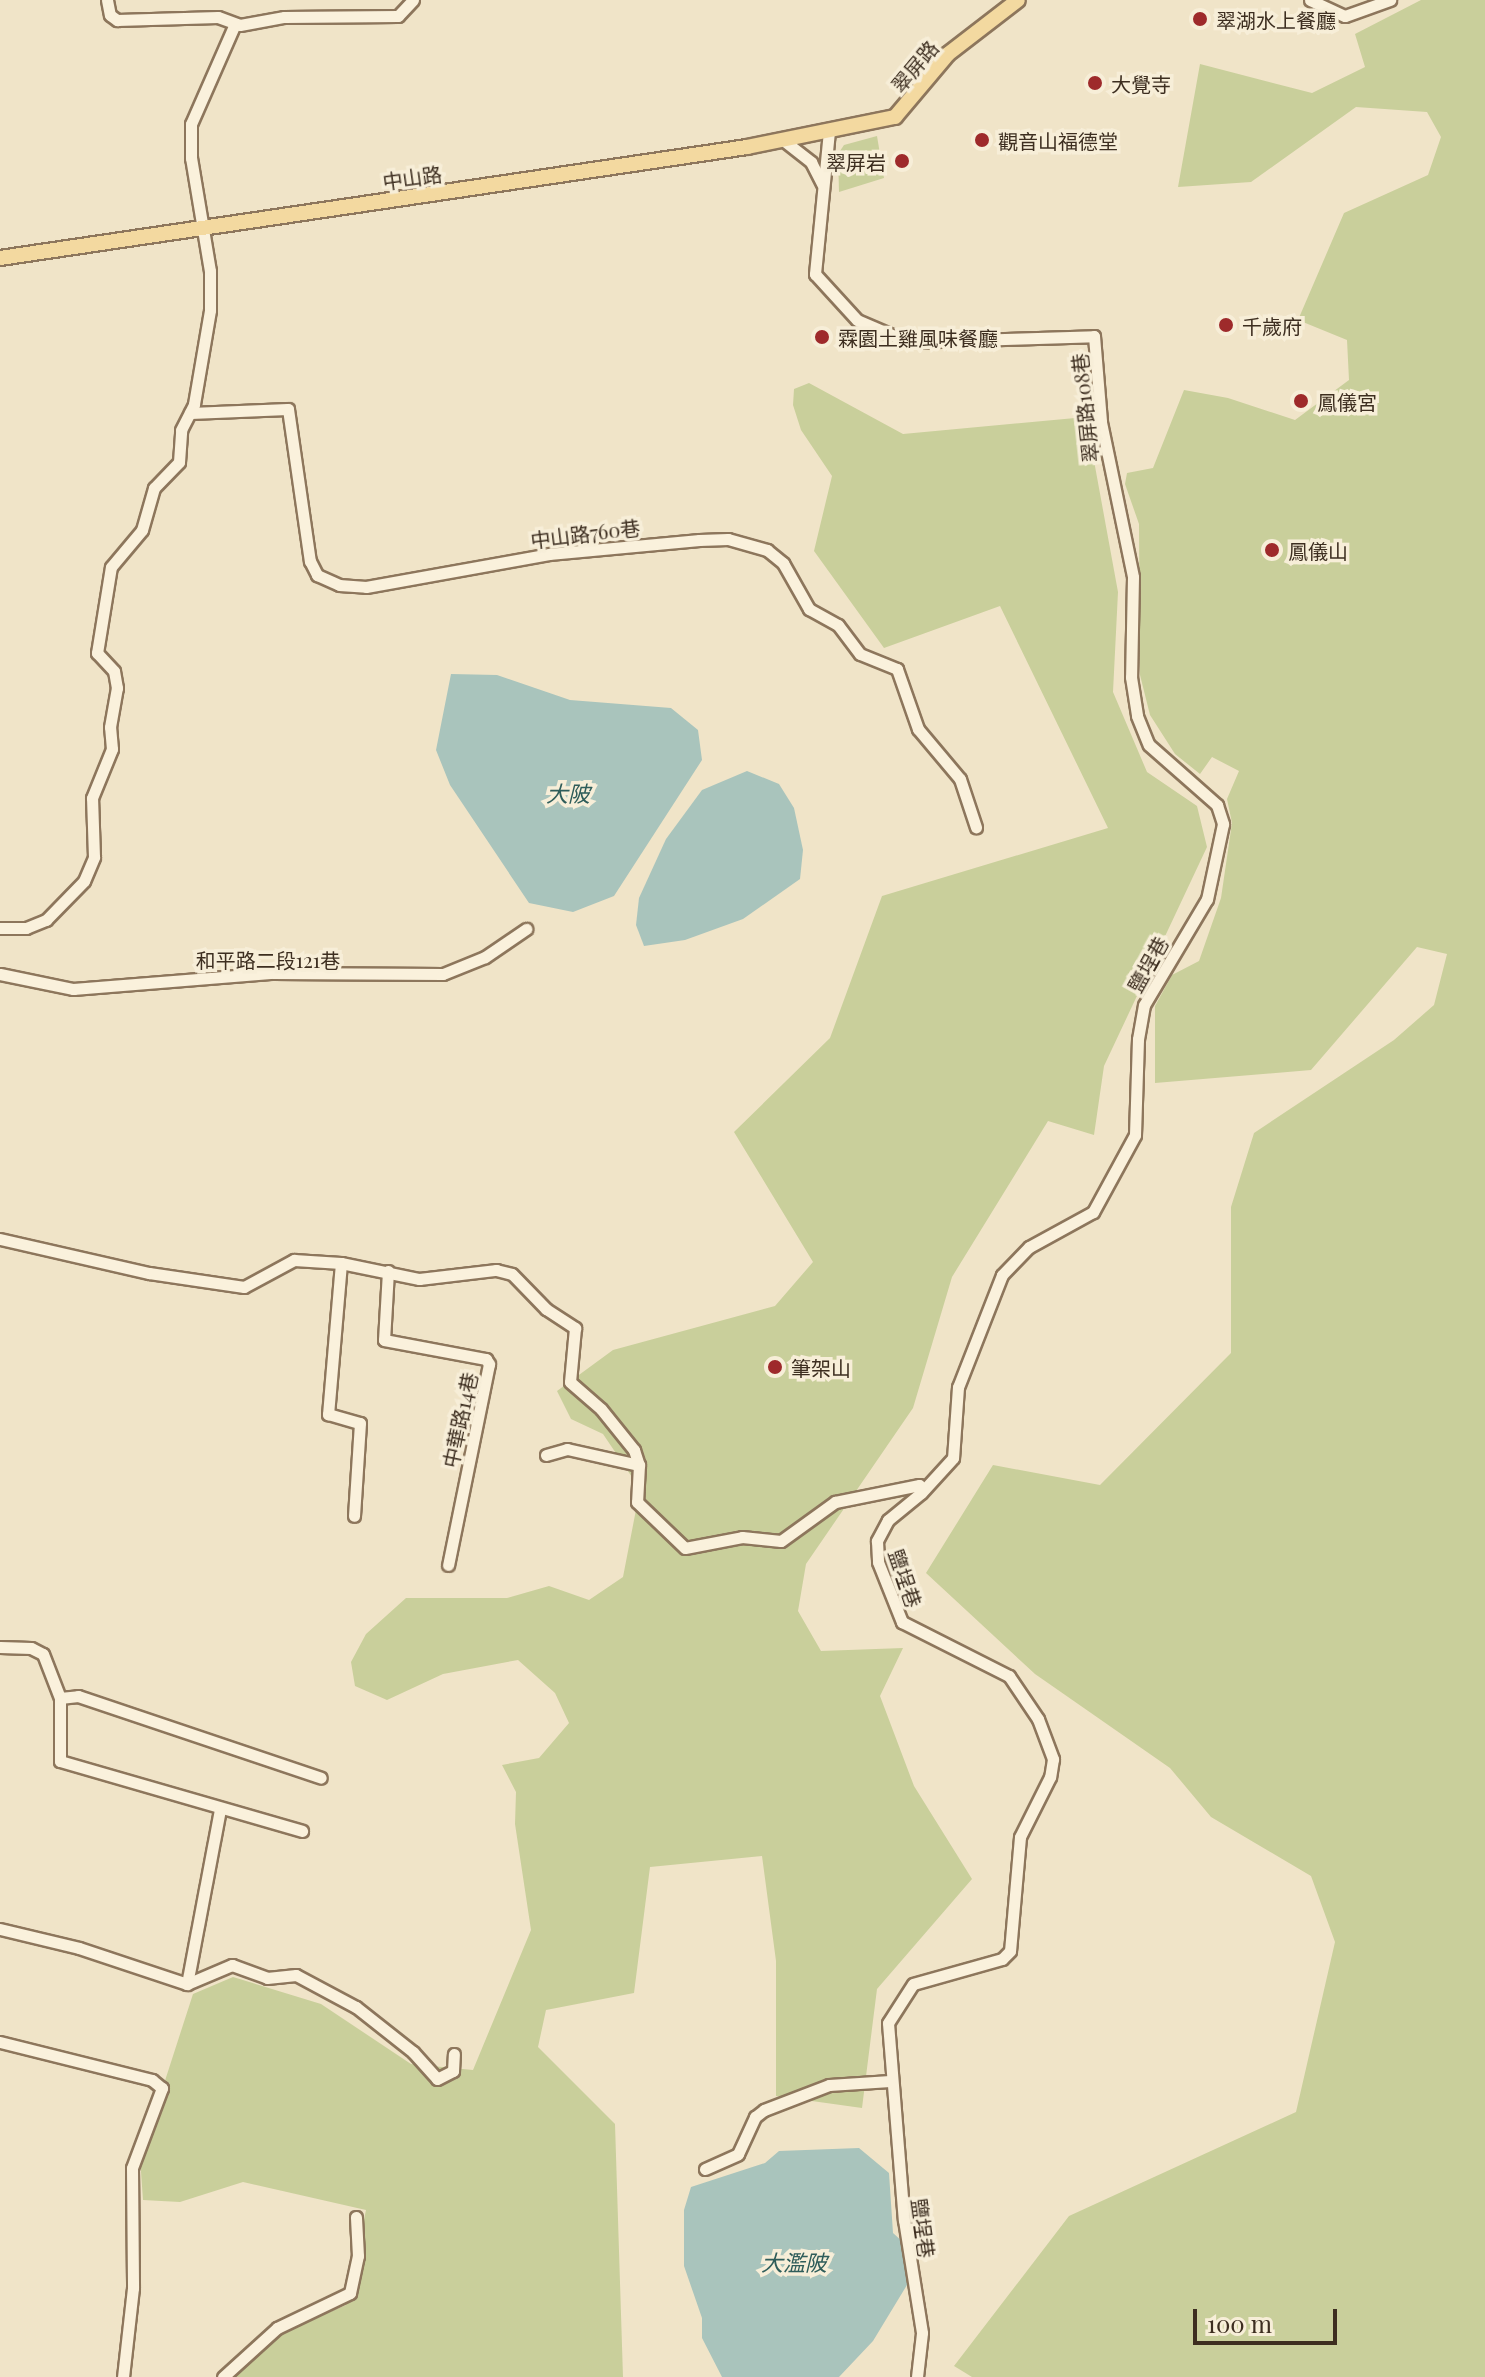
<!DOCTYPE html>
<html>
<head>
<meta charset="utf-8">
<style>
  body { margin:0 }
  #map { position:relative; width:1485px; height:2377px; overflow:hidden; background:#f0e4c8; font-family:"Playfair Display","Noto Sans TC",serif }
  div>[style] { position:absolute }
  .green>* { inset:0; background:#c9cf9b }
  .water>* { inset:0; background:#a9c4bc }
  .roads { filter:drop-shadow(2px 0 #8d765c) drop-shadow(-2px 0 #8d765c) drop-shadow(0 2px #8d765c) drop-shadow(0 -2px #8d765c) }
  .minor>* { height:11px; margin:-5.5px; padding:0 5.5px; transform-origin:5.5px; border-radius:5.5px; background:#faf1dc }
  .major>* { height:14px; margin:-7px; padding:0 7px; transform-origin:7px; border-radius:7px; background:#f3d9a0 }
  .dots>* { width:22px; height:22px; translate:-50% -50%; box-sizing:border-box; border:4px solid #f7eed8; border-radius:50% }
  span { translate:-50% -50%; white-space:nowrap; text-align:center; line-height:1.15; -webkit-text-stroke:7px #f7eed8; paint-order:stroke }
  .poi-label { font-size:20px; color:#3d2e20 }
  .left { translate:0 -50%; text-align:left }
  .right { translate:-100% -50%; text-align:right }
  .street-label { font-size:20px; color:#3d2e20 }
  .water-label { font-size:22px; color:#2f5d5a; font-style:italic }
  .scale { position:absolute; left:1193px; top:2309px; width:144px; height:36px; box-sizing:border-box; border:4px solid #3d2e20; border-top:0; padding-left:10px; font-size:24px; line-height:28px; white-space:nowrap; color:#3d2e20; -webkit-text-stroke:6px #f7eed8; paint-order:stroke }
</style>
</head>
<body>
<div id="map">
  <div class="green">
    <i style="clip-path:polygon(1421px 0,1485px 0,1485px 2377px,972px 2377px,954px 2366px,1069px 2216px,1296px 2112px,1335px 1942px,1311px 1876px,1211px 1817px,1170px 1768px,1035px 1674px,926px 1573px,993px 1465px,1100px 1485px,1231px 1353px,1231px 1207px,1254px 1133px,1394px 1040px,1434px 1005px,1447px 954px,1417px 947px,1311px 1070px,1155px 1083px,1155px 1006px,1172px 975px,1199px 961px,1221px 898px,1232px 823px,1227px 799px,1239px 771px,1212px 757px,1200px 774px,1175px 754px,1150px 715px,1140px 675px,1139px 524px,1125px 484px,1127px 473px,1153px 468px,1184px 390px,1228px 398px,1295px 420px,1349px 380px,1347px 340px,1298px 320px,1344px 213px,1428px 175px,1441px 137px,1427px 112px,1356px 107px,1251px 182px,1178px 187px,1200px 64px,1312px 93px,1365px 67px,1355px 34px)"></i>
    <i style="clip-path:polygon(877px 136px,884px 178px,839px 192px,838px 154px,844px 145px)"></i>
    <i style="clip-path:polygon(809px 383px,903px 434px,1086px 417px,1118px 592px,1113px 692px,1147px 772px,1197px 806px,1207px 847px,1104px 1066px,1094px 1135px,1048px 1121px,952px 1277px,913px 1408px,806px 1564px,798px 1611px,821px 1651px,903px 1648px,880px 1696px,914px 1786px,972px 1879px,877px 1989px,862px 2108px,776px 2096px,776px 1961px,762px 1856px,650px 1867px,634px 1993px,546px 2010px,538px 2047px,615px 2124px,623px 2377px,220px 2377px,248px 2348px,346px 2305px,366px 2210px,243px 2182px,180px 2202px,143px 2200px,140px 2158px,193px 1994px,233px 1977px,321px 2004px,411px 2064px,473px 2070px,531px 1930px,515px 1824px,516px 1792px,502px 1765px,539px 1758px,569px 1723px,555px 1693px,518px 1660px,443px 1674px,387px 1700px,355px 1686px,351px 1662px,366px 1634px,406px 1598px,507px 1598px,549px 1586px,589px 1600px,623px 1577px,640px 1489px,603px 1434px,571px 1419px,557px 1391px,613px 1350px,775px 1306px,813px 1262px,734px 1132px,830px 1038px,882px 896px,1108px 828px,1000px 606px,884px 648px,814px 551px,832px 476px,801px 430px,793px 405px,794px 389px)"></i>
  </div>
  <div class="water">
    <i style="clip-path:polygon(451px 674px,497px 675px,570px 700px,671px 708px,698px 730px,702px 760px,614px 896px,573px 912px,529px 903px,450px 785px,436px 750px)"></i>
    <i style="clip-path:polygon(747px 771px,779px 784px,794px 808px,803px 850px,800px 879px,743px 919px,685px 940px,644px 946px,636px 925px,639px 898px,666px 839px,702px 790px)"></i>
    <i style="clip-path:polygon(859px 2148px,889px 2173px,893px 2233px,904px 2243px,910px 2280px,873px 2341px,839px 2377px,722px 2377px,702px 2338px,702px 2318px,684px 2266px,684px 2210px,691px 2187px,765px 2163px,779px 2151px)"></i>
  </div>
  <div class="roads">
    <div class="minor">
      <i style="left:107px;top:0;width:15px;rotate:79deg"></i>
      <i style="left:110px;top:15px;width:9px;rotate:36deg"></i>
      <i style="left:117px;top:20px;width:101px;rotate:-1.7deg"></i>
      <i style="left:218px;top:17px;width:23px;rotate:20deg"></i>
      <i style="left:240px;top:25px;width:45px;rotate:-10.3deg"></i>
      <i style="left:284px;top:17px;width:114px;rotate:-0.5deg"></i>
      <i style="left:398px;top:16px;width:22px;rotate:-47deg"></i>
      <i style="left:1310px;top:0;width:38px;rotate:25deg"></i>
      <i style="left:1345px;top:16px;width:48px;rotate:-19.6deg"></i>
      <i style="left:829px;top:131px;width:144px;rotate:95.6deg"></i>
      <i style="left:815px;top:274px;width:62px;rotate:47.6deg"></i>
      <i style="left:857px;top:320px;width:56px;rotate:23.3deg"></i>
      <i style="left:908px;top:342px;width:186px;rotate:-1.8deg"></i>
      <i style="left:1094px;top:336px;width:86px;rotate:85.3deg"></i>
      <i style="left:1101px;top:422px;width:158px;rotate:78.3deg"></i>
      <i style="left:1133px;top:577px;width:100px;rotate:91.1deg"></i>
      <i style="left:1131px;top:677px;width:39px;rotate:81deg"></i>
      <i style="left:1137px;top:716px;width:31px;rotate:68deg"></i>
      <i style="left:1149px;top:745px;width:91px;rotate:41.4deg"></i>
      <i style="left:1217px;top:805px;width:20px;rotate:72deg"></i>
      <i style="left:1223px;top:824px;width:77px;rotate:102deg"></i>
      <i style="left:1207px;top:899px;width:123px;rotate:120.7deg"></i>
      <i style="left:1144px;top:1005px;width:35px;rotate:100deg"></i>
      <i style="left:1138px;top:1039px;width:96px;rotate:91.8deg"></i>
      <i style="left:1135px;top:1135px;width:88px;rotate:118.6deg"></i>
      <i style="left:1093px;top:1212px;width:73px;rotate:151.3deg"></i>
      <i style="left:1029px;top:1247px;width:39px;rotate:134deg"></i>
      <i style="left:1002px;top:1275px;width:120px;rotate:111.4deg"></i>
      <i style="left:958px;top:1387px;width:71px;rotate:94deg"></i>
      <i style="left:953px;top:1458px;width:47px;rotate:132.4deg"></i>
      <i style="left:921px;top:1493px;width:43px;rotate:140.7deg"></i>
      <i style="left:888px;top:1520px;width:24px;rotate:118deg"></i>
      <i style="left:877px;top:1541px;width:21px;rotate:87deg"></i>
      <i style="left:878px;top:1562px;width:65px;rotate:68.2deg"></i>
      <i style="left:902px;top:1622px;width:120px;rotate:26.8deg"></i>
      <i style="left:1009px;top:1676px;width:52px;rotate:56deg"></i>
      <i style="left:1038px;top:1719px;width:43px;rotate:69.4deg"></i>
      <i style="left:1053px;top:1759px;width:18px;rotate:99deg"></i>
      <i style="left:1050px;top:1777px;width:67px;rotate:116.6deg"></i>
      <i style="left:1020px;top:1837px;width:114px;rotate:95deg"></i>
      <i style="left:1010px;top:1951px;width:11px;rotate:135deg"></i>
      <i style="left:1002px;top:1959px;width:92px;rotate:164.3deg"></i>
      <i style="left:913px;top:1984px;width:46px;rotate:122.7deg"></i>
      <i style="left:888px;top:2023px;width:198px;rotate:85.4deg"></i>
      <i style="left:904px;top:2220px;width:114px;rotate:80.9deg"></i>
      <i style="left:922px;top:2333px;width:44px;rotate:96.5deg"></i>
      <i style="left:783px;top:140px;width:36px;rotate:38deg"></i>
      <i style="left:811px;top:162px;width:25px;rotate:63deg"></i>
      <i style="left:190px;top:413px;width:98px;rotate:-2.3deg"></i>
      <i style="left:288px;top:409px;width:154px;rotate:81.8deg"></i>
      <i style="left:310px;top:561px;width:16px;rotate:63deg"></i>
      <i style="left:317px;top:575px;width:24px;rotate:24deg"></i>
      <i style="left:339px;top:585px;width:27px;rotate:4deg"></i>
      <i style="left:366px;top:587px;width:186px;rotate:-10.2deg"></i>
      <i style="left:549px;top:554px;width:151px;rotate:-5.3deg"></i>
      <i style="left:699px;top:540px;width:29px;rotate:-2deg"></i>
      <i style="left:728px;top:539px;width:41px;rotate:15.8deg"></i>
      <i style="left:767px;top:550px;width:21px;rotate:39deg"></i>
      <i style="left:783px;top:563px;width:53px;rotate:60.5deg"></i>
      <i style="left:809px;top:609px;width:33px;rotate:29deg"></i>
      <i style="left:838px;top:625px;width:36px;rotate:53deg"></i>
      <i style="left:860px;top:654px;width:40px;rotate:22deg"></i>
      <i style="left:897px;top:669px;width:64px;rotate:70.7deg"></i>
      <i style="left:918px;top:729px;width:65px;rotate:50deg"></i>
      <i style="left:960px;top:779px;width:51px;rotate:71.6deg"></i>
      <i style="left:0;top:928px;width:26px"></i>
      <i style="left:26px;top:928px;width:22px;rotate:-22deg"></i>
      <i style="left:46px;top:920px;width:54px;rotate:-45.7deg"></i>
      <i style="left:84px;top:881px;width:26px;rotate:-67deg"></i>
      <i style="left:94px;top:857px;width:59px;rotate:-91.9deg"></i>
      <i style="left:92px;top:798px;width:53px;rotate:-67.8deg"></i>
      <i style="left:112px;top:749px;width:22px;rotate:-95deg"></i>
      <i style="left:110px;top:727px;width:40px;rotate:-80deg"></i>
      <i style="left:117px;top:688px;width:17px;rotate:-100deg"></i>
      <i style="left:114px;top:671px;width:25px;rotate:-133deg"></i>
      <i style="left:97px;top:653px;width:87px;rotate:-80.8deg"></i>
      <i style="left:111px;top:567px;width:48px;rotate:-50deg"></i>
      <i style="left:142px;top:530px;width:44px;rotate:-74.1deg"></i>
      <i style="left:154px;top:488px;width:36px;rotate:-46deg"></i>
      <i style="left:179px;top:462px;width:32px;rotate:-86deg"></i>
      <i style="left:181px;top:430px;width:29px;rotate:-63deg"></i>
      <i style="left:194px;top:404px;width:95px;rotate:-80.3deg"></i>
      <i style="left:210px;top:310px;width:39px;rotate:-90deg"></i>
      <i style="left:210px;top:271px;width:115px;rotate:-99.5deg"></i>
      <i style="left:191px;top:158px;width:34px;rotate:-90deg"></i>
      <i style="left:191px;top:124px;width:109px;rotate:-66.3deg"></i>
      <i style="left:0;top:974px;width:75px;rotate:11.6deg"></i>
      <i style="left:73px;top:989px;width:201px;rotate:-4.6deg"></i>
      <i style="left:273px;top:973px;width:170px;rotate:0.3deg"></i>
      <i style="left:443px;top:974px;width:45px;rotate:-22deg"></i>
      <i style="left:485px;top:957px;width:50px;rotate:-34.3deg"></i>
      <i style="left:0;top:1239px;width:153px;rotate:12.9deg"></i>
      <i style="left:149px;top:1273px;width:96px;rotate:8.4deg"></i>
      <i style="left:244px;top:1287px;width:57px;rotate:-28.4deg"></i>
      <i style="left:294px;top:1260px;width:47px;rotate:3.7deg"></i>
      <i style="left:341px;top:1263px;width:80px;rotate:11.6deg"></i>
      <i style="left:419px;top:1279px;width:78px;rotate:-6.7deg"></i>
      <i style="left:496px;top:1270px;width:16px;rotate:14deg"></i>
      <i style="left:512px;top:1274px;width:49px;rotate:45.8deg"></i>
      <i style="left:546px;top:1309px;width:35px;rotate:33deg"></i>
      <i style="left:575px;top:1328px;width:54px;rotate:95.3deg"></i>
      <i style="left:570px;top:1382px;width:41px;rotate:41.1deg"></i>
      <i style="left:601px;top:1409px;width:53px;rotate:51.2deg"></i>
      <i style="left:634px;top:1450px;width:16px;rotate:72deg"></i>
      <i style="left:639px;top:1465px;width:37px;rotate:93deg"></i>
      <i style="left:637px;top:1502px;width:66px;rotate:43.8deg"></i>
      <i style="left:685px;top:1548px;width:58px;rotate:-10.9deg"></i>
      <i style="left:742px;top:1537px;width:39px;rotate:6deg"></i>
      <i style="left:781px;top:1541px;width:67px;rotate:-35.8deg"></i>
      <i style="left:835px;top:1502px;width:86px;rotate:-11.4deg"></i>
      <i style="left:919px;top:1485px;width:8px;rotate:76deg"></i>
      <i style="left:341px;top:1263px;width:152px;rotate:94.9deg"></i>
      <i style="left:328px;top:1414px;width:33px;rotate:16deg"></i>
      <i style="left:360px;top:1423px;width:93px;rotate:93.7deg"></i>
      <i style="left:388px;top:1271px;width:69px;rotate:93.3deg"></i>
      <i style="left:384px;top:1340px;width:104px;rotate:10.6deg"></i>
      <i style="left:486px;top:1359px;width:6px;rotate:59deg"></i>
      <i style="left:489px;top:1364px;width:205px;rotate:101.5deg"></i>
      <i style="left:546px;top:1455px;width:22px;rotate:-16deg"></i>
      <i style="left:567px;top:1449px;width:74px;rotate:12.5deg"></i>
      <i style="left:0;top:1647px;width:31px;rotate:2deg"></i>
      <i style="left:31px;top:1648px;width:13px;rotate:27deg"></i>
      <i style="left:43px;top:1654px;width:47px;rotate:68.9deg"></i>
      <i style="left:60px;top:1698px;width:63px;rotate:90deg"></i>
      <i style="left:60px;top:1761px;width:252px;rotate:16.1deg"></i>
      <i style="left:60px;top:1698px;width:18px;rotate:-6deg"></i>
      <i style="left:78px;top:1696px;width:256px;rotate:18.6deg"></i>
      <i style="left:0;top:1929px;width:81px;rotate:13.5deg"></i>
      <i style="left:79px;top:1948px;width:114px;rotate:18.4deg"></i>
      <i style="left:187px;top:1984px;width:49px;rotate:-22.9deg"></i>
      <i style="left:232px;top:1965px;width:37px;rotate:20deg"></i>
      <i style="left:267px;top:1978px;width:29px;rotate:-6deg"></i>
      <i style="left:296px;top:1975px;width:68px;rotate:28.1deg"></i>
      <i style="left:356px;top:2007px;width:73px;rotate:38.3deg"></i>
      <i style="left:413px;top:2052px;width:36px;rotate:48deg"></i>
      <i style="left:437px;top:2079px;width:18px;rotate:-27deg"></i>
      <i style="left:453px;top:2071px;width:17px;rotate:-87deg"></i>
      <i style="left:187px;top:1984px;width:177px;rotate:-79.3deg"></i>
      <i style="left:0;top:2042px;width:157px;rotate:14deg"></i>
      <i style="left:152px;top:2080px;width:13px;rotate:39deg"></i>
      <i style="left:162px;top:2088px;width:85px;rotate:110.6deg"></i>
      <i style="left:132px;top:2168px;width:120px;rotate:89.5deg"></i>
      <i style="left:133px;top:2288px;width:90px;rotate:96.4deg"></i>
      <i style="left:705px;top:2169px;width:36px;rotate:-24deg"></i>
      <i style="left:738px;top:2154px;width:41px;rotate:-65.3deg"></i>
      <i style="left:755px;top:2117px;width:11px;rotate:-38deg"></i>
      <i style="left:764px;top:2110px;width:70px;rotate:-21deg"></i>
      <i style="left:829px;top:2085px;width:61px;rotate:-3.8deg"></i>
      <i style="left:223px;top:2377px;width:73px;rotate:-42.2deg"></i>
      <i style="left:277px;top:2328px;width:81px;rotate:-25.6deg"></i>
      <i style="left:350px;top:2293px;width:38px;rotate:-78deg"></i>
      <i style="left:358px;top:2256px;width:39px;rotate:-93deg"></i>
    </div>
    <div class="major">
      <i style="left:0;top:258px;width:755px;rotate:-8.45deg"></i>
      <i style="left:747px;top:147px;width:151px;rotate:-11.5deg"></i>
      <i style="left:895px;top:117px;width:82px;rotate:-49.9deg"></i>
      <i style="left:948px;top:54px;width:88px;rotate:-37.6deg"></i>
    </div>
  </div>
  <div class="dots">
    <i style="left:1200px;top:19px;background:#9e2a2b"></i>
    <i style="left:1095px;top:83px;background:#9e2a2b"></i>
    <i style="left:982px;top:140px;background:#9e2a2b"></i>
    <i style="left:902px;top:161px;background:#9e2a2b"></i>
    <i style="left:1226px;top:325px;background:#9e2a2b"></i>
    <i style="left:822px;top:337px;background:#9e2a2b"></i>
    <i style="left:1301px;top:401px;background:#9e2a2b"></i>
    <i style="left:1272px;top:550px;background:#9e2a2b"></i>
    <i style="left:775px;top:1367px;background:#9e2a2b"></i>
  </div>
  <div class="poi-label">
    <span class="left" style="left:1216px;top:19px">翠湖水上餐廳</span>
    <span class="left" style="left:1111px;top:83px">大覺寺</span>
    <span class="left" style="left:998px;top:140px">觀音山福德堂</span>
    <span class="right" style="left:886px;top:161px">翠屏岩</span>
    <span class="left" style="left:1242px;top:325px">千歲府</span>
    <span class="left" style="left:838px;top:337px">霖園土雞風味餐廳</span>
    <span class="left" style="left:1317px;top:401px">鳳儀宮</span>
    <span class="left" style="left:1288px;top:550px">鳳儀山</span>
    <span class="left" style="left:791px;top:1367px">筆架山</span>
  </div>
  <div class="street-label">
    <span style="left:914px;top:66px;rotate:-50deg">翠屏路</span>
    <span style="left:412px;top:177px;rotate:-8deg">中山路</span>
    <span style="left:1084px;top:408px;rotate:-96deg">翠屏路108巷</span>
    <span style="left:585px;top:533px;rotate:-7deg">中山路760巷</span>
    <span style="left:268px;top:959px">和平路二段121巷</span>
    <span style="left:1147px;top:964px;rotate:-61deg">鹽埕巷</span>
    <span style="left:459px;top:1420px;rotate:-78deg">中華路14巷</span>
    <span style="left:906px;top:1578px;rotate:71deg">鹽埕巷</span>
    <span style="left:924px;top:2228px;rotate:82deg">鹽埕巷</span>
  </div>
  <div class="water-label">
    <span style="left:568px;top:794px">大陂</span>
    <span style="left:794px;top:2263px">大濫陂</span>
  </div>
  <div class="scale">100 m</div>
</div>
</body>
</html>
